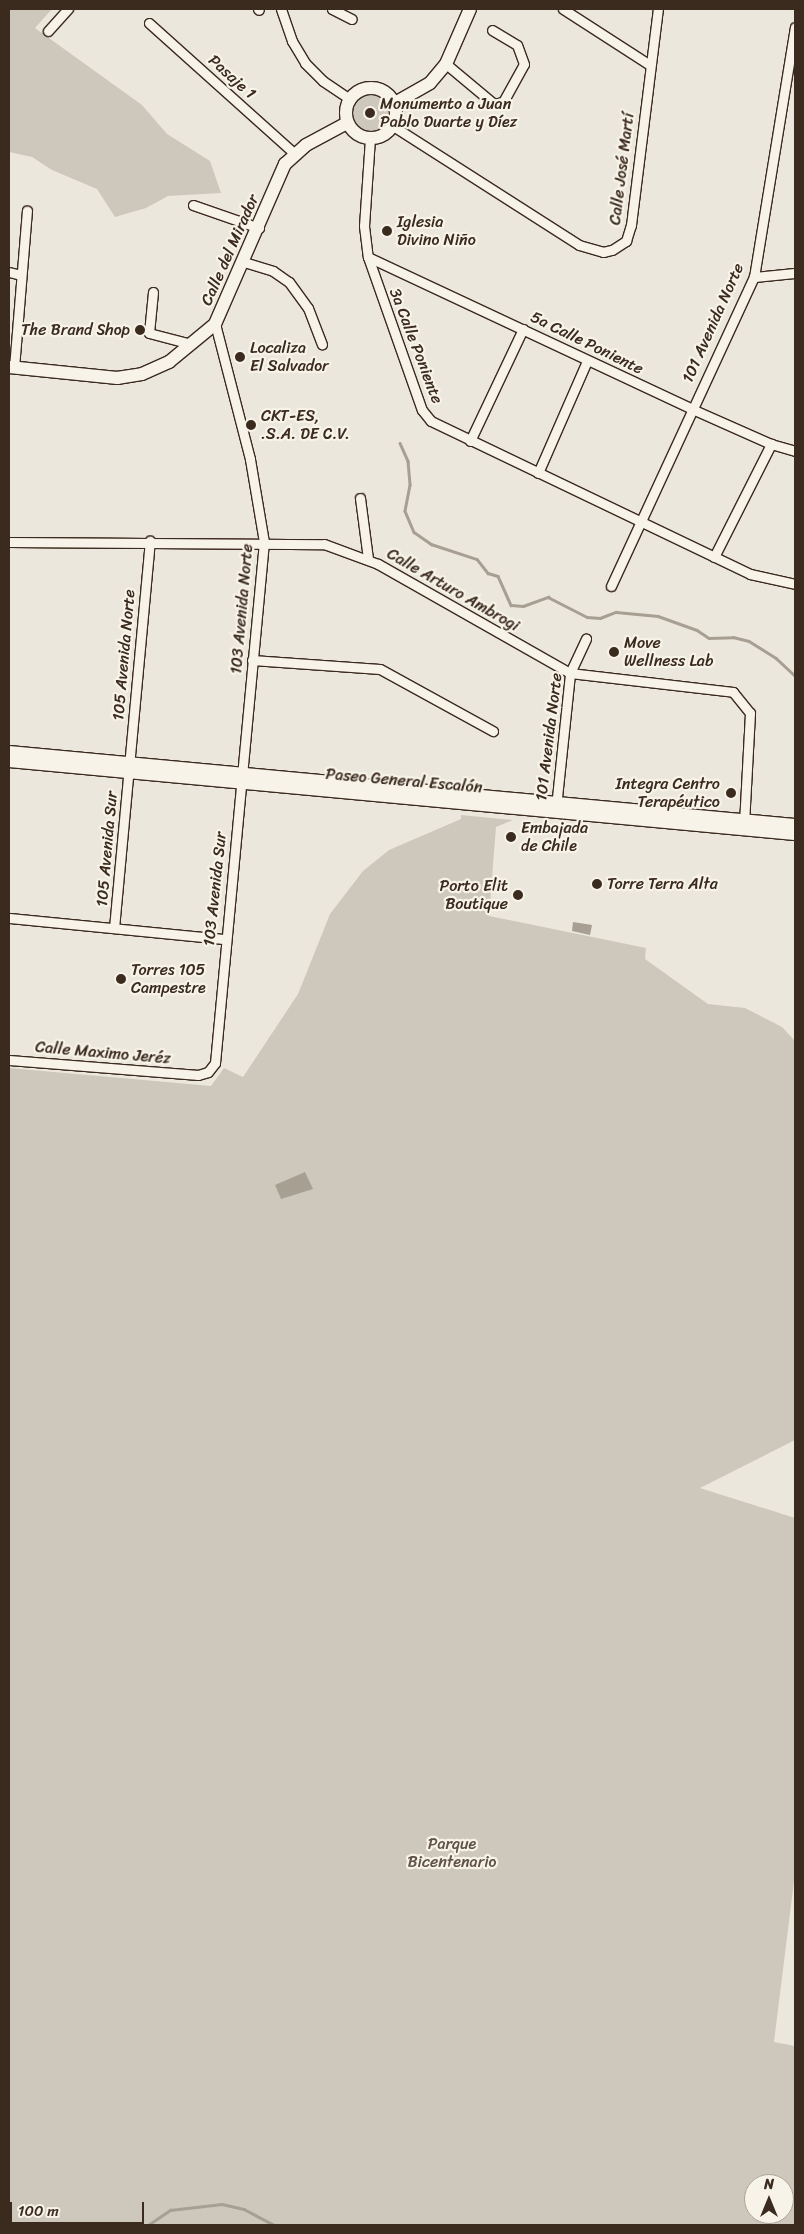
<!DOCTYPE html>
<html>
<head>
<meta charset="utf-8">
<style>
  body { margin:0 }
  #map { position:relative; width:804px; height:2234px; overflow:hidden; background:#ece7dc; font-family:Sriracha,sans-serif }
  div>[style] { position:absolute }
  .green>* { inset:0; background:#cec8bc }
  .round { border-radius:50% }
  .water>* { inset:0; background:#a89f93 }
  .stream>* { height:2.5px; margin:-1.25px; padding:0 1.25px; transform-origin:1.25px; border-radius:1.25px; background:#a89f93 }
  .roads { filter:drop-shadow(1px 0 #3b2a1e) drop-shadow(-1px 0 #3b2a1e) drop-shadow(0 1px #3b2a1e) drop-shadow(0 -1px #3b2a1e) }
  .street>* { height:9px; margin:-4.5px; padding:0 4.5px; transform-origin:4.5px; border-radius:4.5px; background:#f7f3e8 }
  .secondary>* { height:12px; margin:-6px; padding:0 6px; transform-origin:6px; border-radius:6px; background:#f7f3e8 }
  .secondary>.ring { margin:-6px; padding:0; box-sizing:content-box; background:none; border:12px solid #f7f3e8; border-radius:50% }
  .dots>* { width:14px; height:14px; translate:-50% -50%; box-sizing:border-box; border:2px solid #f7f3e8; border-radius:50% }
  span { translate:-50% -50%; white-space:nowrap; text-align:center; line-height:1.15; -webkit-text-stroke:4.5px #f7f3e8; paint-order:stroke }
  .street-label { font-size:16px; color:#3b2a1e }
  .poi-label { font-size:16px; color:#3b2a1e }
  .left { translate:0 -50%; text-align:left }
  .right { translate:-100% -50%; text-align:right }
  .park-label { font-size:16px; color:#605246 }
  .frame { position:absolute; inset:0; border:10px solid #3b2a1e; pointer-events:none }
  .north { position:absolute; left:744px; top:2174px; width:50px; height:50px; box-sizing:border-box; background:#f7f3e8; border:1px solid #aca397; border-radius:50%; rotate:0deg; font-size:14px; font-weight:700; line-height:20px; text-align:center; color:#3b2a1e }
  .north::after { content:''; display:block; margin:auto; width:18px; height:22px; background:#3b2a1e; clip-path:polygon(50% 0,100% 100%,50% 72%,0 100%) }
  .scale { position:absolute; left:10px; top:2202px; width:134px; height:22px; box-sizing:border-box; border:2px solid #3b2a1e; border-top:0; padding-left:6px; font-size:15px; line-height:18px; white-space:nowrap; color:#3b2a1e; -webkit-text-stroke:4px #f7f3e8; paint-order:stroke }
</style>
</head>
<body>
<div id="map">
  <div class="green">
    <i style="clip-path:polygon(9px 9px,52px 9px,35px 28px,142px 105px,167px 134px,210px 161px,221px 193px,168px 196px,146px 208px,115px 217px,97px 189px,52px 170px,32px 157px,9px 152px)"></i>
    <i class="round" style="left:351px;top:93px;width:40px;height:40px"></i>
    <i style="clip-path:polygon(evenodd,461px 815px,513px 820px,496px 827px,489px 916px,646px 948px,645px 959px,708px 1004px,745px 1008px,782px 1027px,795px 1041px,795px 1440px,700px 1488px,795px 1518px,795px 1873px,774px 2042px,795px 2046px,795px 2225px,9px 2225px,9px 1068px,211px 1086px,224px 1068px,243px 1077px,298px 994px,330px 914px,363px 871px,389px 850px,461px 819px,461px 815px,754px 2184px,784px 2184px,784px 2214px,754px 2214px,754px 2184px)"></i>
  </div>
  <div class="water">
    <i style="clip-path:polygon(573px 922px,592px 925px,590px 935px,572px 931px)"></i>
    <i style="clip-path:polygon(305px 1172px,313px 1189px,281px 1199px,275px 1185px)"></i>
  </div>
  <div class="stream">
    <i style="left:400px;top:443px;width:20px;rotate:66deg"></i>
    <i style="left:408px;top:461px;width:24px;rotate:85deg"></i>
    <i style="left:410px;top:485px;width:26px;rotate:101deg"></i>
    <i style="left:405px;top:511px;width:23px;rotate:67deg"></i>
    <i style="left:414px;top:532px;width:21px;rotate:35deg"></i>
    <i style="left:431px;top:544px;width:48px;rotate:18.1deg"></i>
    <i style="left:477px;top:559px;width:18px;rotate:52deg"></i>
    <i style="left:488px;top:573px;width:10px;rotate:17deg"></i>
    <i style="left:498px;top:576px;width:32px;rotate:66deg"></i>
    <i style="left:511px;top:605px;width:12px;rotate:5deg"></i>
    <i style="left:523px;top:606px;width:27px;rotate:-20deg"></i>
    <i style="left:548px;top:597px;width:44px;rotate:27.1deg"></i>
    <i style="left:587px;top:617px;width:13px;rotate:4deg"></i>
    <i style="left:600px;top:618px;width:17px;rotate:-21deg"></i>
    <i style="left:616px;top:612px;width:42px;rotate:5.4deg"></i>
    <i style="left:658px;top:616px;width:41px;rotate:19.7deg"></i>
    <i style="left:697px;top:630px;width:14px;rotate:34deg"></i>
    <i style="left:709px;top:638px;width:24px;rotate:-2deg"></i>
    <i style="left:733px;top:637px;width:16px;rotate:14deg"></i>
    <i style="left:749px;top:641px;width:32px;rotate:32deg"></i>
    <i style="left:776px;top:658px;width:26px;rotate:43deg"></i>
    <i style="left:148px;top:2225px;width:27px;rotate:-34deg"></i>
    <i style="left:170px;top:2210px;width:52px;rotate:-6.6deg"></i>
    <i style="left:222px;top:2204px;width:23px;rotate:13deg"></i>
    <i style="left:244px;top:2209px;width:34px;rotate:28deg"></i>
  </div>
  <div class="roads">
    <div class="street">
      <i style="left:258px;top:9px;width:1px;rotate:45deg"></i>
      <i style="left:281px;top:9px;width:34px;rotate:71deg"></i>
      <i style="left:292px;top:41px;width:26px;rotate:59deg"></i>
      <i style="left:305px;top:63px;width:25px;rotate:45deg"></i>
      <i style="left:323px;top:81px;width:32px;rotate:34deg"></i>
      <i style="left:332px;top:9px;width:22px;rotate:27deg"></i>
      <i style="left:563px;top:9px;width:103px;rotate:32.8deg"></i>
      <i style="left:149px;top:23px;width:195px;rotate:41.9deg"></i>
      <i style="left:48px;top:31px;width:30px;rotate:-48deg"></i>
      <i style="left:446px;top:64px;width:62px;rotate:39.8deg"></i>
      <i style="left:494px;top:104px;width:9px;rotate:-13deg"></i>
      <i style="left:503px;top:102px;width:43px;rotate:-61.1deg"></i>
      <i style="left:524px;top:64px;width:20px;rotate:-110deg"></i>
      <i style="left:517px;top:45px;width:29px;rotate:-149deg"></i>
      <i style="left:393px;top:126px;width:221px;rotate:32.6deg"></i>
      <i style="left:579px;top:245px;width:25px;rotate:16deg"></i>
      <i style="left:603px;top:252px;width:9px;rotate:-13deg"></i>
      <i style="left:612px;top:250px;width:17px;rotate:-33deg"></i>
      <i style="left:626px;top:241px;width:17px;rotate:-73deg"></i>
      <i style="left:631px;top:225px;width:218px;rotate:-82.9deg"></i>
      <i style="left:370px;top:138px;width:88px;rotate:93.9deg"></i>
      <i style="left:364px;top:226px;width:31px;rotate:83deg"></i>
      <i style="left:368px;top:257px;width:162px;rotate:70.6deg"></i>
      <i style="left:422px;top:410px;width:14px;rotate:51deg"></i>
      <i style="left:431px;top:421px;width:354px;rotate:25.6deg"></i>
      <i style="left:750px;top:574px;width:46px;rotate:12.5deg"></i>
      <i style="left:193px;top:205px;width:70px;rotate:19.2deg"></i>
      <i style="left:368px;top:257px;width:358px;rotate:25.1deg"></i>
      <i style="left:692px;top:409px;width:86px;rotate:23.9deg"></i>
      <i style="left:771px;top:444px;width:25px;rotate:16deg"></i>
      <i style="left:244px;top:262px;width:30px;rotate:17deg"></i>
      <i style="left:273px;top:271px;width:19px;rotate:35deg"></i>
      <i style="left:289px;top:282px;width:32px;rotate:54deg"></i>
      <i style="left:308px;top:308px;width:39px;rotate:69deg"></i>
      <i style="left:9px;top:272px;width:12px;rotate:14deg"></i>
      <i style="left:754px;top:277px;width:41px;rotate:-5.6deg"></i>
      <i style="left:153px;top:292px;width:41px;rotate:95.6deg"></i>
      <i style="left:149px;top:333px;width:43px;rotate:14.7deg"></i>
      <i style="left:14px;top:368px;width:158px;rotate:-85.3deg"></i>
      <i style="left:470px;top:441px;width:124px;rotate:-64.7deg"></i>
      <i style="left:538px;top:473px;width:122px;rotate:-66.4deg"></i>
      <i style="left:360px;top:498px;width:62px;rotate:82.5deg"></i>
      <i style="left:9px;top:542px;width:315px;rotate:0.4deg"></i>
      <i style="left:324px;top:544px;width:58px;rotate:20.3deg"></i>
      <i style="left:378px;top:564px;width:221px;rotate:29.6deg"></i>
      <i style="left:570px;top:673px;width:164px;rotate:6.6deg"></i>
      <i style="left:733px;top:692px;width:27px;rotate:51deg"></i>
      <i style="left:750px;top:713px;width:111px;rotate:93.1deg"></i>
      <i style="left:714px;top:557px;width:127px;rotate:-63.2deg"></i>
      <i style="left:611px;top:586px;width:340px;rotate:-65.2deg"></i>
      <i style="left:754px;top:277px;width:253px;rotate:-80.7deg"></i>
      <i style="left:252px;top:660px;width:128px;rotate:4deg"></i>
      <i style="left:380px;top:669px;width:129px;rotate:28.8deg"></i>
      <i style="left:556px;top:807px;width:135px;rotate:-84deg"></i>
      <i style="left:570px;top:673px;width:38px;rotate:-65deg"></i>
      <i style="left:9px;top:918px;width:216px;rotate:5.6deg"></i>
      <i style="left:114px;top:928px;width:389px;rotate:-84.7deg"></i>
      <i style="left:9px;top:1060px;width:190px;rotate:4.5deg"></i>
      <i style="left:198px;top:1075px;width:10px;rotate:-17deg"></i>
      <i style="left:208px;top:1072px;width:11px;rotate:-52deg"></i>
      <i style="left:215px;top:1063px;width:523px;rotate:-84.63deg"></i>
      <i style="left:264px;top:542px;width:84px;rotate:-99.6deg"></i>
      <i style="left:250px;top:459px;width:139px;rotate:-104.5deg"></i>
    </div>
    <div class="secondary">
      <i class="ring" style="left:346px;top:88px;width:38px;height:38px"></i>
      <i style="left:395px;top:103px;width:40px;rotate:-29.7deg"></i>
      <i style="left:430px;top:83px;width:25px;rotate:-50deg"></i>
      <i style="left:446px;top:64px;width:60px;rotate:-66.4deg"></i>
      <i style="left:9px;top:367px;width:109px;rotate:5.8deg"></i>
      <i style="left:117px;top:378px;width:25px;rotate:-9deg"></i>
      <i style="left:142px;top:374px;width:30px;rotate:-24deg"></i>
      <i style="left:169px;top:362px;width:60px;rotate:-39.6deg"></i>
      <i style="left:215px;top:324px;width:175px;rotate:-66.4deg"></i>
      <i style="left:285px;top:164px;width:28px;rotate:-42deg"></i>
      <i style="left:306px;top:145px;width:47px;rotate:-28.2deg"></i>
      <i style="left:9px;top:752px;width:789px;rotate:5.31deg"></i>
      <i style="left:9px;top:761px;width:789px;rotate:5.31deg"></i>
    </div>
  </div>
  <div class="dots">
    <i style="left:370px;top:113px;background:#3b2a1e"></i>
    <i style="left:387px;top:231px;background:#3b2a1e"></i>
    <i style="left:140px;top:330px;background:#3b2a1e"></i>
    <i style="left:240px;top:357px;background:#3b2a1e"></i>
    <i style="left:251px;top:425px;background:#3b2a1e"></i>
    <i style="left:614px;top:652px;background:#3b2a1e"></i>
    <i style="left:731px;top:793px;background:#3b2a1e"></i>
    <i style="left:511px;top:837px;background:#3b2a1e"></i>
    <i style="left:597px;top:884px;background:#3b2a1e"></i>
    <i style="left:518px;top:895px;background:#3b2a1e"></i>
    <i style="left:121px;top:979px;background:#3b2a1e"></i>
  </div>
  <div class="street-label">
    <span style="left:232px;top:77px;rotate:42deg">Pasaje 1</span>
    <span style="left:622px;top:169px;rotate:-83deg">Calle José Martí</span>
    <span style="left:230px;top:250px;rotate:-66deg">Calle del Mirador</span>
    <span style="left:713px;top:323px;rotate:-66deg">101 Avenida Norte</span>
    <span style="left:587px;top:343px;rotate:26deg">5a Calle Poniente</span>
    <span style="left:416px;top:346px;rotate:69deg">3a Calle Poniente</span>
    <span style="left:453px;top:590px;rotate:30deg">Calle Arturo Ambrogi</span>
    <span style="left:242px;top:609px;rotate:-85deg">103 Avenida Norte</span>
    <span style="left:124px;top:655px;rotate:-85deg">105 Avenida Norte</span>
    <span style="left:549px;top:737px;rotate:-83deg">101 Avenida Norte</span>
    <span style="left:404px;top:781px;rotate:5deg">Paseo General Escalón</span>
    <span style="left:107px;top:849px;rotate:-85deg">105 Avenida Sur</span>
    <span style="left:215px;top:889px;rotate:-84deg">103 Avenida Sur</span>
    <span style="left:103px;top:1053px;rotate:5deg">Calle Maximo Jeréz</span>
  </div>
  <div class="poi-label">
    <span class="left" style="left:380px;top:113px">Monumento a Juan<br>Pablo Duarte y Díez</span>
    <span class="left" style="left:397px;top:231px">Iglesia<br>Divino Niño</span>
    <span class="right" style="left:130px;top:330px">The Brand Shop</span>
    <span class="left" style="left:250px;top:357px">Localiza<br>El Salvador</span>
    <span class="left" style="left:261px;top:425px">CKT-ES,<br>.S.A. DE C.V.</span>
    <span class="left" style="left:624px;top:652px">Move<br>Wellness Lab</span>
    <span class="right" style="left:720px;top:793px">Integra Centro<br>Terapéutico</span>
    <span class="left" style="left:521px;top:837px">Embajada<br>de Chile</span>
    <span class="left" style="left:607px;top:884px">Torre Terra Alta</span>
    <span class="right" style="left:508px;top:895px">Porto Elit<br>Boutique</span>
    <span class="left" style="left:131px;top:979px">Torres 105<br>Campestre</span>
  </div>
  <div class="park-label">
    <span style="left:452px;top:1853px">Parque<br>Bicentenario</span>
  </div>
  <div class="frame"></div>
  <div class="north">N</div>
  <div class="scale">100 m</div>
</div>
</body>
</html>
